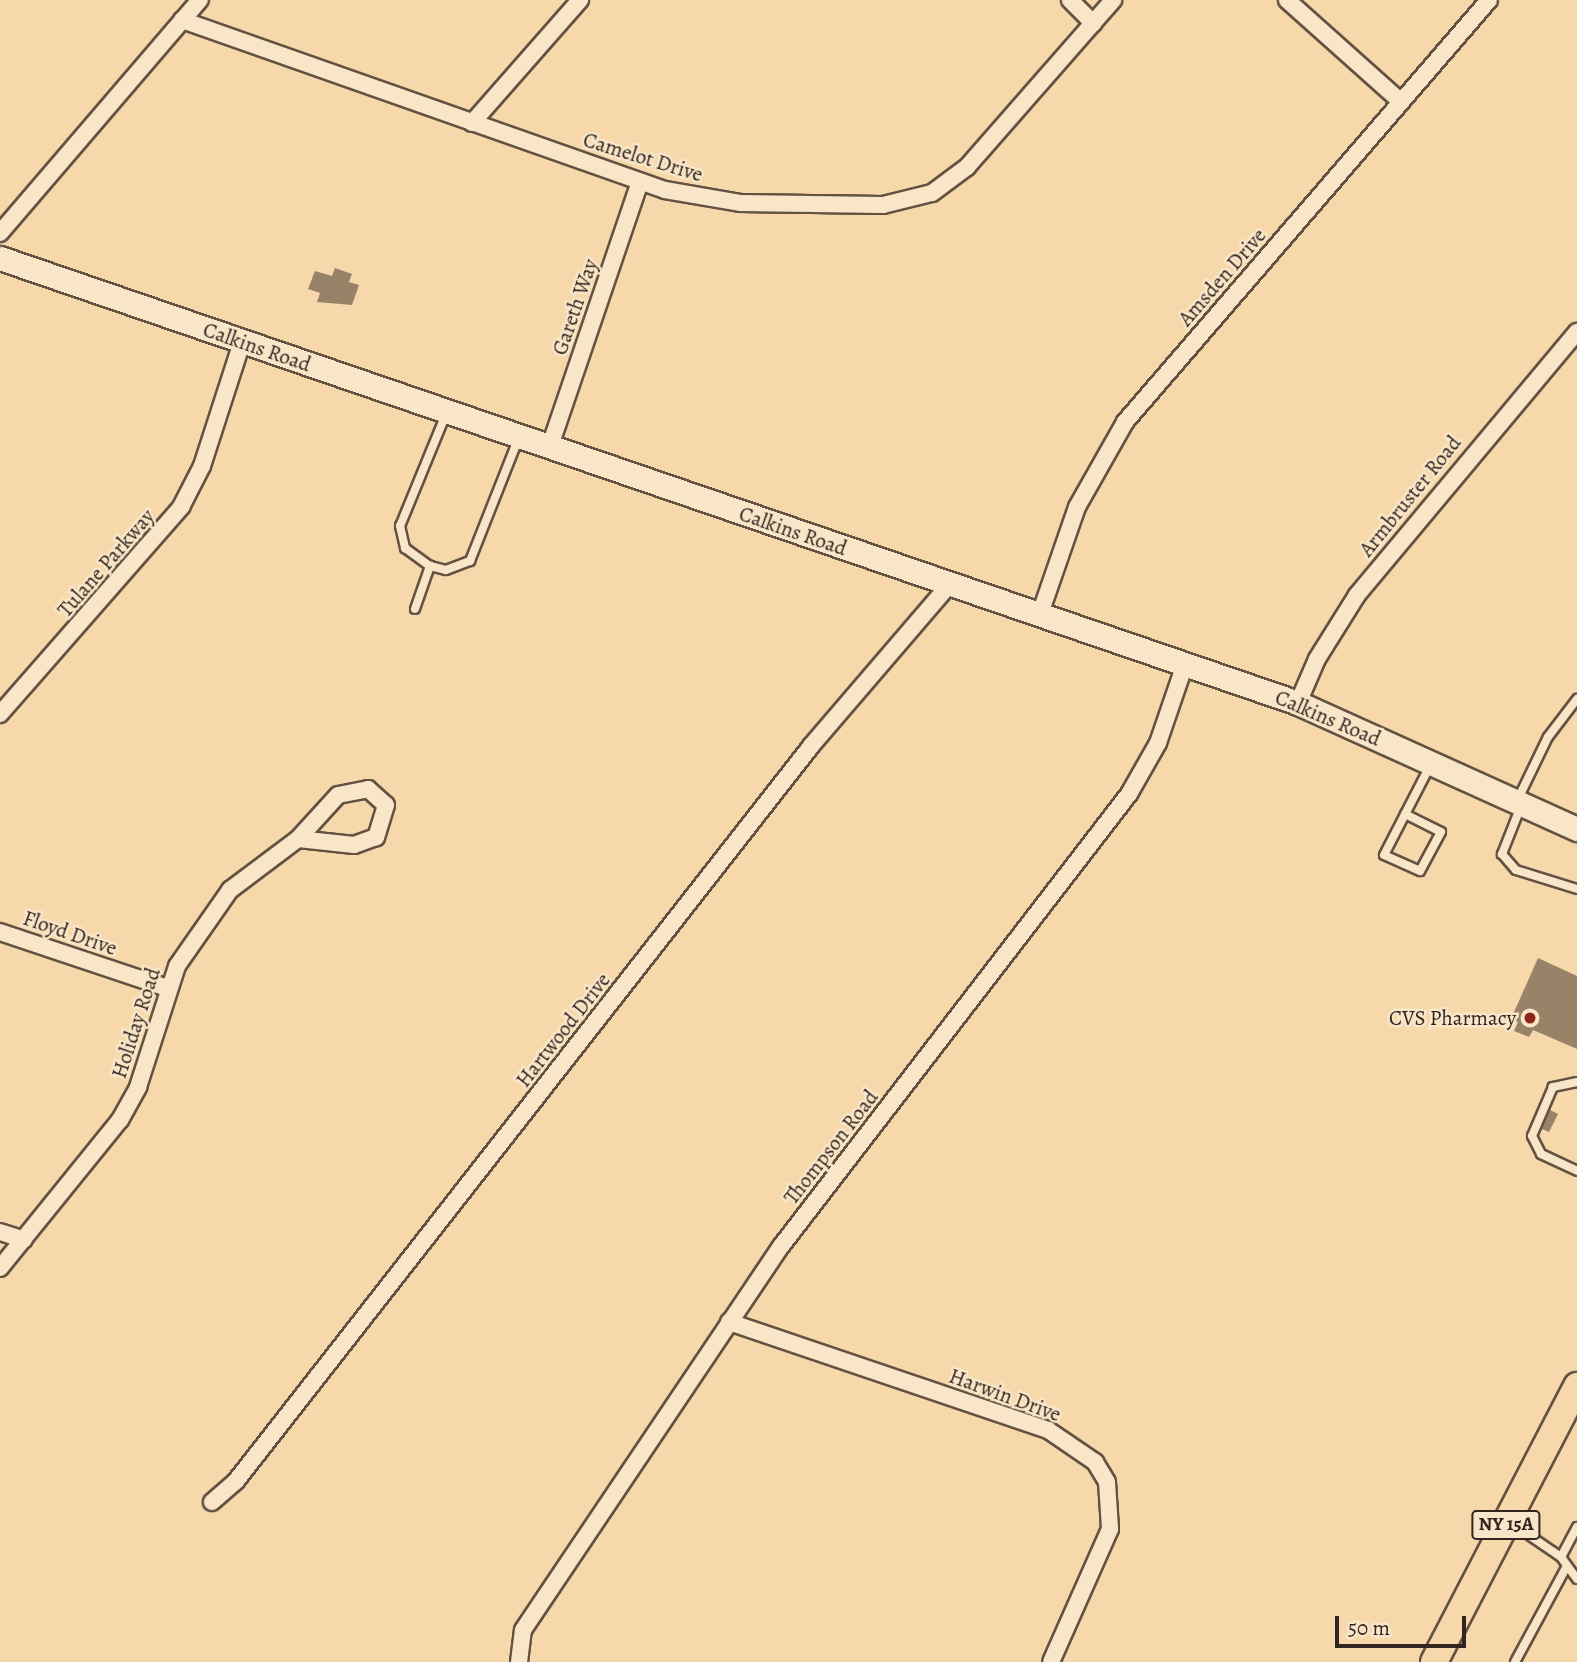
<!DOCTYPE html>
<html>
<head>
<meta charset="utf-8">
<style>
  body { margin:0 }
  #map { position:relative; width:1577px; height:1662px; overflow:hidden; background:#f6d8aa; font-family:Alegreya,serif }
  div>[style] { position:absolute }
  .building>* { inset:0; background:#988268 }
  .roads { filter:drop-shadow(2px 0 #635242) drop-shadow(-2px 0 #635242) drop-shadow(0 2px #635242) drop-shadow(0 -2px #635242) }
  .service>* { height:8px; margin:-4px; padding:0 4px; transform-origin:4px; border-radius:4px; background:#f9e6c8 }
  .minor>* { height:16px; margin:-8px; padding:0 8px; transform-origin:8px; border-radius:8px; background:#f9e6c8 }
  .secondary>* { height:23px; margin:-11.5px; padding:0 11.5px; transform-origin:11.5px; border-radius:11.5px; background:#f9e6c8 }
  .primary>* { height:26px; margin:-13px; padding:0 13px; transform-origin:13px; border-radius:13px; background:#f6d8aa }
  .dots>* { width:19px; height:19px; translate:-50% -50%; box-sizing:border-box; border:4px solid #f9e6c8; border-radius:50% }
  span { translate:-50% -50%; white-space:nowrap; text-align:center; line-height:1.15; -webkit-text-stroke:5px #f9e6c8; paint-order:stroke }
  .shield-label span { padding:2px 5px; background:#f9e6c8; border:2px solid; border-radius:5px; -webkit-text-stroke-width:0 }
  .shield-label { font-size:19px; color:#322520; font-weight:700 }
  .street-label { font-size:21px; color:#322520 }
  .poi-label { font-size:21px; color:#322520 }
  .right { translate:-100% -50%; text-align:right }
  .scale { position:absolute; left:1335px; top:1616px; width:131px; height:32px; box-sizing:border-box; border:4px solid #322520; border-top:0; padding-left:9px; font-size:21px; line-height:24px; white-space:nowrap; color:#322520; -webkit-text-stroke:5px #f9e6c8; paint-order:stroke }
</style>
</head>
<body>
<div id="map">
  <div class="building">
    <i style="clip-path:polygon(335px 268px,352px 274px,349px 282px,359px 285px,352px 305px,317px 302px,320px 293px,308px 289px,315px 271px,332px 276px)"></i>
    <i style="clip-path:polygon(1538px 958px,1577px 976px,1577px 1049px,1533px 1030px,1529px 1037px,1514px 1031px,1518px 1022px,1511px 1019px)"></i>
    <i style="clip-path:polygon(1550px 1110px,1558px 1114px,1549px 1132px,1542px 1129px)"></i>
  </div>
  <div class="roads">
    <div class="service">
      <i style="left:446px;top:414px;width:121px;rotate:112.3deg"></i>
      <i style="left:400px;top:526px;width:23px;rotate:77deg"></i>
      <i style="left:405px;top:548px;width:31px;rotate:36deg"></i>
      <i style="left:430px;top:566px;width:16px;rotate:14deg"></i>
      <i style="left:446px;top:570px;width:26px;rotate:-21deg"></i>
      <i style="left:470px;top:561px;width:133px;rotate:-68.4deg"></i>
      <i style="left:415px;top:609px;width:46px;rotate:-70.8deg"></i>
      <i style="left:1517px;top:801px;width:71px;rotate:-64.2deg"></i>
      <i style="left:1548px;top:737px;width:48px;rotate:-52.7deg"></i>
      <i style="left:1521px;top:806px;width:52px;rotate:111.6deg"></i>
      <i style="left:1502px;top:854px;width:21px;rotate:49deg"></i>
      <i style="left:1516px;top:870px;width:64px;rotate:17.3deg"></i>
      <i style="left:1405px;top:814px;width:40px;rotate:26.6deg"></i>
      <i style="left:1441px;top:832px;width:44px;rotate:118.3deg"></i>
      <i style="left:1420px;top:871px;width:39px;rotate:-156deg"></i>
      <i style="left:1384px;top:855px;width:100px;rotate:-62.7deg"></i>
      <i style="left:1577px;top:1082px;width:25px;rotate:168deg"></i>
      <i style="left:1553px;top:1087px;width:53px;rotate:113.2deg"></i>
      <i style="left:1532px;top:1136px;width:20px;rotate:63deg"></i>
      <i style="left:1541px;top:1154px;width:40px;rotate:25deg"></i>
      <i style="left:1511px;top:1523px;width:60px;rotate:34.2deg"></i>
      <i style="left:1561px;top:1557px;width:27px;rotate:54deg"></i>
      <i style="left:1561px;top:1557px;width:34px;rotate:-62deg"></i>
      <i style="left:1515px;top:1662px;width:109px;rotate:-61.6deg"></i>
    </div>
    <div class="minor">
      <i style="left:1070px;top:0;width:33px;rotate:45deg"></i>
      <i style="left:1287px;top:0;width:153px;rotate:41.8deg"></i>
      <i style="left:182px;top:20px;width:512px;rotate:19.39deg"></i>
      <i style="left:665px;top:190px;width:76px;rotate:9.8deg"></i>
      <i style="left:740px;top:203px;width:143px;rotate:0.8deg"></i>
      <i style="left:883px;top:205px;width:50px;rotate:-13.8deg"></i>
      <i style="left:932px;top:193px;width:44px;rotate:-36.6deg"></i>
      <i style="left:967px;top:167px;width:222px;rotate:-48.8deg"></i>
      <i style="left:472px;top:123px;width:164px;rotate:-48.7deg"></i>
      <i style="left:0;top:233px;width:307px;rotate:-49.4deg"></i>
      <i style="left:550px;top:446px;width:279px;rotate:-71.2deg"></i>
      <i style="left:1040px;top:614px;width:113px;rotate:-70.9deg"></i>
      <i style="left:1077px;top:507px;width:98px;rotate:-60.5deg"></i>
      <i style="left:1125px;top:422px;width:557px;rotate:-49.22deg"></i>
      <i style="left:1298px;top:703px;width:48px;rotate:-66.6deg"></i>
      <i style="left:1317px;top:659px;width:75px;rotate:-58deg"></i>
      <i style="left:1357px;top:595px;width:343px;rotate:-50.1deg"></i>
      <i style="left:0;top:714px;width:275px;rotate:-48.8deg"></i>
      <i style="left:181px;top:507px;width:46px;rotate:-62.9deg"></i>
      <i style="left:202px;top:466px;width:130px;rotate:-72.1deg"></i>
      <i style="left:0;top:932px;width:176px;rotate:18.5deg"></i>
      <i style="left:0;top:1232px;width:25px;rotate:18deg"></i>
      <i style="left:0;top:1268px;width:191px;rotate:-51deg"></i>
      <i style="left:120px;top:1120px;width:38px;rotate:-61deg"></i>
      <i style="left:138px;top:1087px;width:127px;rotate:-72.1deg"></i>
      <i style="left:177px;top:966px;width:93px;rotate:-55.1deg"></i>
      <i style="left:230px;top:890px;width:85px;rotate:-36.9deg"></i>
      <i style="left:298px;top:839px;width:59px;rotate:-47.7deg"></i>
      <i style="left:338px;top:795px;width:31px;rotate:-11deg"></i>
      <i style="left:368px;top:789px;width:24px;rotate:42deg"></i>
      <i style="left:386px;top:805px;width:34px;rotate:107deg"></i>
      <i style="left:376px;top:837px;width:23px;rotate:160deg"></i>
      <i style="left:354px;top:845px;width:56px;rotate:-173.9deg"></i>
      <i style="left:729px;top:1322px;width:337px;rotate:18.7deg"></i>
      <i style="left:1048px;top:1430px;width:57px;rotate:34.2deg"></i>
      <i style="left:1095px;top:1462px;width:23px;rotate:59deg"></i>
      <i style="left:1107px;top:1482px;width:47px;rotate:86.3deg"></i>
      <i style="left:1110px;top:1529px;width:145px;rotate:113.9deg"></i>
      <i style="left:212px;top:1502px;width:32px;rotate:-41deg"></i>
      <i style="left:236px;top:1481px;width:933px;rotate:-51.96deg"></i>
      <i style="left:811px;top:746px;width:212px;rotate:-49.4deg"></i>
      <i style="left:519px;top:1662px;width:32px;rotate:-83deg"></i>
      <i style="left:523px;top:1630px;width:464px;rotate:-56.1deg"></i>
      <i style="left:782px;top:1245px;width:569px;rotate:-52.43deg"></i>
      <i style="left:1129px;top:794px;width:59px;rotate:-60.4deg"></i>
      <i style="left:1158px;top:743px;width:83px;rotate:-71.1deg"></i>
    </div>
    <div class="secondary">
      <i style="left:0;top:258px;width:1372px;rotate:18.92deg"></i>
      <i style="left:1298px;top:703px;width:306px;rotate:24.3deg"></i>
    </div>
    <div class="primary">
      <i style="left:1434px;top:1662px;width:311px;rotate:-62.6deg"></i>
    </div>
  </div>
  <div class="dots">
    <i style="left:1530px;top:1018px;background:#8f2418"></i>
  </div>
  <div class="shield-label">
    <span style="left:1506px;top:1525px">NY 15A</span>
  </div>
  <div class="street-label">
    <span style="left:643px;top:157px;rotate:17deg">Camelot Drive</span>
    <span style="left:1222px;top:277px;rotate:-49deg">Amsden Drive</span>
    <span style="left:575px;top:307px;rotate:-71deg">Gareth Way</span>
    <span style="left:257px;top:347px;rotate:19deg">Calkins Road</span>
    <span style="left:1410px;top:496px;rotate:-51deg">Armbruster Road</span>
    <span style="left:793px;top:531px;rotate:19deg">Calkins Road</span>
    <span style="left:106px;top:563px;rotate:-49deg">Tulane Parkway</span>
    <span style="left:1328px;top:718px;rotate:23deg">Calkins Road</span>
    <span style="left:70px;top:933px;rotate:19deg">Floyd Drive</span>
    <span style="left:136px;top:1023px;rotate:-72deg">Holiday Road</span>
    <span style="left:563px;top:1030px;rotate:-52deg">Hartwood Drive</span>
    <span style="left:831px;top:1147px;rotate:-52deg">Thompson Road</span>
    <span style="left:1005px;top:1395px;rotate:20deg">Harwin Drive</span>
  </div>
  <div class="poi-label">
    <span class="right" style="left:1516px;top:1018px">CVS Pharmacy</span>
  </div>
  <div class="scale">50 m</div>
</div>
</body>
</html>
